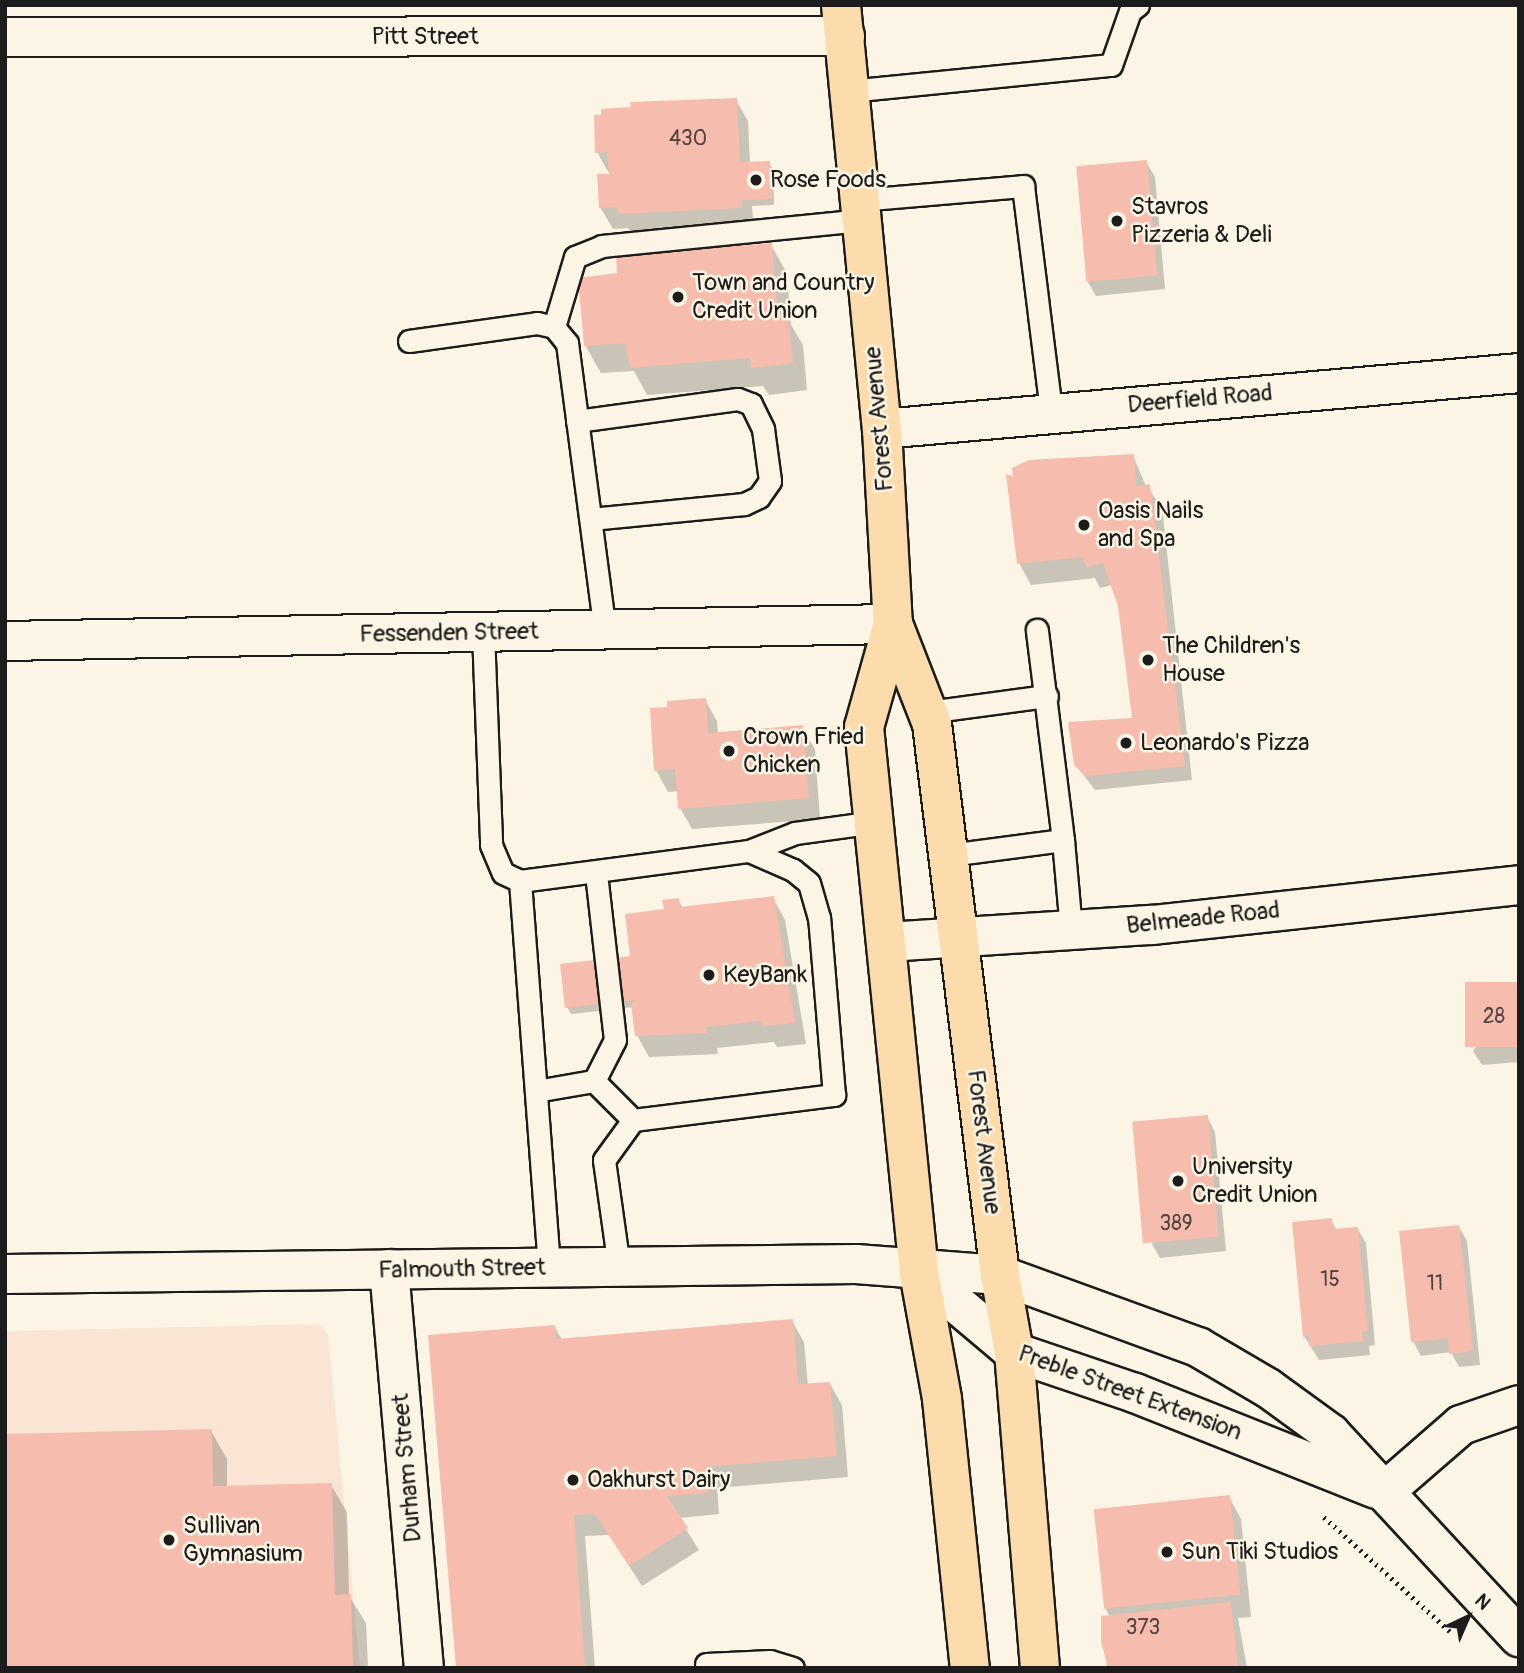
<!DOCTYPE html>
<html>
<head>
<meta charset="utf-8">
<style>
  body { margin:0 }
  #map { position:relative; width:1524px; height:1673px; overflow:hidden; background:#fcf5e5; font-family:Pangolin,sans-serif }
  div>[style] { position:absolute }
  .built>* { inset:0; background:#fae4d4 }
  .shadow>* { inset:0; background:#0003 }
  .building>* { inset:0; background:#f6bdae; transform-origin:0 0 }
  .path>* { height:4.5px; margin-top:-2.25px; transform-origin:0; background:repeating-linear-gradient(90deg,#1c1c1c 0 2px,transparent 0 7px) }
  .roads { filter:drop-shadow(2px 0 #1c1c1c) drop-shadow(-2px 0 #1c1c1c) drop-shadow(0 2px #1c1c1c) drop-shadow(0 -2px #1c1c1c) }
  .lane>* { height:21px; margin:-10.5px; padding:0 10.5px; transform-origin:10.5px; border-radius:10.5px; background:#fcf5e5 }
  .street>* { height:38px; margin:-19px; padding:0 19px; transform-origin:19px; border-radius:19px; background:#fcf5e5 }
  .secondary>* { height:38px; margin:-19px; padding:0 19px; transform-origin:19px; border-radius:19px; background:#fcf5e5 }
  .highway>* { height:38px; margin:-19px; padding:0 19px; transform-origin:19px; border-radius:19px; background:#fcdcac }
  .dots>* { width:19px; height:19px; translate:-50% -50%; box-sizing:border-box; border:4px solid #fcf5e5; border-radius:50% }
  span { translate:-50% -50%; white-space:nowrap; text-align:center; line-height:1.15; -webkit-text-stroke:5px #fcf5e5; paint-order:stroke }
  .number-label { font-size:21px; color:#524440 }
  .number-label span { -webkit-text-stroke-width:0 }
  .street-label { font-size:24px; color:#1c1c1c }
  .poi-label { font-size:24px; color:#1c1c1c }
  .left { translate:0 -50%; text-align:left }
  .frame { position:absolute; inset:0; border:7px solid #1c1c1c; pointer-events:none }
  .north { position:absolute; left:1433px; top:1582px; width:70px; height:70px; -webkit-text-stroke:5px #fcf5e5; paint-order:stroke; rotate:44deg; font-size:19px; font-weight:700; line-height:28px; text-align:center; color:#1c1c1c }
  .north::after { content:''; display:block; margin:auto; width:24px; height:32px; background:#1c1c1c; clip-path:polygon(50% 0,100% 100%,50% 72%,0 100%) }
</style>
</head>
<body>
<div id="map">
  <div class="built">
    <i style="clip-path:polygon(318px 1324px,328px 1334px,360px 1668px,5px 1668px,5px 1331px)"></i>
  </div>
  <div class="shadow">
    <i style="clip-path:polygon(736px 100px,748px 121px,750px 163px,769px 163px,773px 169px,774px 205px,752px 206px,754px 229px,632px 235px,628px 228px,613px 229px,600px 207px,610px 175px,597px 152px)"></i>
    <i style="clip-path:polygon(1146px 162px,1155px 177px,1165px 289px,1096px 296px,1088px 282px)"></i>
    <i style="clip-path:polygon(771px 245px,787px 273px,791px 325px,803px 345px,807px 390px,769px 395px,763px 386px,647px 395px,634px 371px,601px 373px,585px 345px,619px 275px)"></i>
    <i style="clip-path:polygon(1133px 456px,1146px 486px,1162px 507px,1192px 780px,1095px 790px,1075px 764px,1134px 720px,1120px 605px,1112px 585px,1100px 588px,1095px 578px,1031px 585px,1019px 563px,1015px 478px)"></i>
    <i style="clip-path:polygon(705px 700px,717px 721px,718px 734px,802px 727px,815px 749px,820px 819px,692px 829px,680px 808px,679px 791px,668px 792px,656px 770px,669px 708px)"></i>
    <i style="clip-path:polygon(773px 898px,785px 920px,806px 1044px,777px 1047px,774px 1042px,717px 1048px,718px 1054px,649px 1057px,637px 1035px,634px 1007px,571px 1014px,567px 1007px,630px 958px,678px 900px,683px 908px)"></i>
    <i style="clip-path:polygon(1519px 984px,1519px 1062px,1482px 1065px,1473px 1051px)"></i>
    <i style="clip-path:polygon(1207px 1117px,1215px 1132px,1226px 1251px,1160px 1258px,1152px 1244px)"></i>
    <i style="clip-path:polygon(1331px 1220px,1337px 1231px,1357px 1228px,1366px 1243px,1375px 1345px,1369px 1346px,1370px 1355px,1319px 1360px,1304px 1336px)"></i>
    <i style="clip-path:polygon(1459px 1227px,1467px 1241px,1480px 1365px,1459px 1367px,1451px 1352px,1421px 1356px,1413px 1341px)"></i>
    <i style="clip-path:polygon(792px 1321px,804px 1342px,808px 1386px,830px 1384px,842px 1405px,848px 1477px,717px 1488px,719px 1514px,679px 1518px,699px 1550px,642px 1586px,609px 1535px,585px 1536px,595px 1668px,458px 1668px,554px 1326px,562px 1340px)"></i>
    <i style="clip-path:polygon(211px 1431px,227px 1459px,227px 1487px,331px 1485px,347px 1512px,349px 1596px,366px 1623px,368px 1668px,5px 1668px)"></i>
    <i style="clip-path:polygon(1229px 1497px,1241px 1519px,1251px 1617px,1238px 1618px,1247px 1668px,1107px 1668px,1103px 1617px,1110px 1617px,1105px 1608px)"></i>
  </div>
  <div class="building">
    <i style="clip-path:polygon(737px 98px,740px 162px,770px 161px,772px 199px,742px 200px,742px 208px,618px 214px,617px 207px,599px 208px,597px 174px,609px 174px,607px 152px,595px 153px,594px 115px,601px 115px,601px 109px,631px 107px,630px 102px)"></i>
    <i style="left:1147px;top:160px;width:116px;height:71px;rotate:85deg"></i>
    <i style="clip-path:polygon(772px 243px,778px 315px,788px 315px,793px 363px,751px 368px,750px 358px,630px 368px,625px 343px,584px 346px,578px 278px,617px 273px,616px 256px)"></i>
    <i style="clip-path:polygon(1134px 454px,1136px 486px,1150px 484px,1185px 766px,1085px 776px,1074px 765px,1068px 722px,1132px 718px,1118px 606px,1103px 563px,1086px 567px,1082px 557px,1017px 564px,1006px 474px,1013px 476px,1012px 468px,1029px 460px)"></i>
    <i style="clip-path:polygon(706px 698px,708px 733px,803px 725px,809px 798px,678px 809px,675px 769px,654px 771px,650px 708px,667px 707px,667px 701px)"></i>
    <i style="clip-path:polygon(774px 896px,795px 1023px,763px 1026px,761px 1021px,706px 1027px,707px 1033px,635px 1036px,631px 1004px,635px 1000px,565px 1008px,560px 964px,630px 956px,625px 914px,664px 909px,662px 900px,679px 898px,680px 907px)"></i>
    <i style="left:1519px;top:982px;width:65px;height:54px;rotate:90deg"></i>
    <i style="left:1208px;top:1115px;width:122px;height:76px;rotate:85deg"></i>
    <i style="clip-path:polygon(1332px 1218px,1333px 1229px,1358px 1227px,1368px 1331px,1362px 1332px,1363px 1341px,1309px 1346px,1309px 1336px,1303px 1337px,1292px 1222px)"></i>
    <i style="clip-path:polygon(1459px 1225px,1473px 1351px,1449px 1354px,1448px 1338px,1411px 1342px,1399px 1231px)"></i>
    <i style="clip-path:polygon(793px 1319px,798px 1384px,830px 1382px,837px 1456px,705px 1467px,708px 1493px,667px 1496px,688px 1528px,629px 1566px,595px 1514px,574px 1515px,585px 1668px,456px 1668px,428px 1335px,555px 1325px,556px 1339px)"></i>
    <i style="clip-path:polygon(212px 1429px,213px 1486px,332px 1483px,335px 1595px,351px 1594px,353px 1668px,5px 1668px,5px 1434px)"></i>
    <i style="left:1230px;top:1495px;width:100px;height:137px;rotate:84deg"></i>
    <i style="clip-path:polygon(1231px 1602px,1238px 1668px,1108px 1668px,1101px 1642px,1101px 1616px)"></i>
  </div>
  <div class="path">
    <i style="left:1324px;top:1517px;width:171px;rotate:42.2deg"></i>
  </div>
  <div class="roads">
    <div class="lane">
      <i style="left:849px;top:91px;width:263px;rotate:-5.7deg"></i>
      <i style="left:1111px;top:65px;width:57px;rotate:-70.6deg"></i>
      <i style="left:1130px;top:11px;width:10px;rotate:-37deg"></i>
      <i style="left:860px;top:200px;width:164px;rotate:-4.9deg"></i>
      <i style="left:1023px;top:186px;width:228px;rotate:82.9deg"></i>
      <i style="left:554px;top:327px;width:73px;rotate:-73.3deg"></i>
      <i style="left:575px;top:257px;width:29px;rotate:-22deg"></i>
      <i style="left:602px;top:246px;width:260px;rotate:-5.7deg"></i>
      <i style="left:409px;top:341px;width:129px;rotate:-8deg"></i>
      <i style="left:537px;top:323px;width:17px;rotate:13deg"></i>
      <i style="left:554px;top:327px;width:21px;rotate:51deg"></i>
      <i style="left:567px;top:343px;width:290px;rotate:82.5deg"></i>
      <i style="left:577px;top:421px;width:162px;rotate:-7.8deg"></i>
      <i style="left:738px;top:399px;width:14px;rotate:21deg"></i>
      <i style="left:751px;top:404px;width:28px;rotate:64deg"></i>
      <i style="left:763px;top:429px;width:52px;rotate:82.3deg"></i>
      <i style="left:770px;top:481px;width:19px;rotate:125deg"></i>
      <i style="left:759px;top:497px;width:17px;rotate:155deg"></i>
      <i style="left:744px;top:504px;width:154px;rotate:174.4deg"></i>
      <i style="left:483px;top:632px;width:213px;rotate:87.8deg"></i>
      <i style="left:491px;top:845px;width:30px;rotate:67deg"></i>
      <i style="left:503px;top:873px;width:19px;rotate:25deg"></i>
      <i style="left:520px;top:881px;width:231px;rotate:-7.5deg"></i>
      <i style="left:749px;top:851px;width:49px;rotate:-21.4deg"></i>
      <i style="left:795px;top:833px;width:81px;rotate:-7.8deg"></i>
      <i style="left:928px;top:712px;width:120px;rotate:-7.7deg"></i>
      <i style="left:1063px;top:840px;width:90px;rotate:84.9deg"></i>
      <i style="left:949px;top:855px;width:115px;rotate:-7.5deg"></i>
      <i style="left:1063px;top:840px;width:212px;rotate:-97.1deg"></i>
      <i style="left:520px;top:881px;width:388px;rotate:85.7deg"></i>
      <i style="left:594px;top:1081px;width:46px;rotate:-62.9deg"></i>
      <i style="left:615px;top:1040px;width:169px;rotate:-96.5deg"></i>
      <i style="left:536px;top:1091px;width:59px;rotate:-9.8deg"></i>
      <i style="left:594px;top:1081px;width:55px;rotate:45deg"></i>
      <i style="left:633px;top:1120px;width:203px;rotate:-7.1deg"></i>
      <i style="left:834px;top:1095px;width:178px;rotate:-94.8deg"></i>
      <i style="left:819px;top:918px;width:36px;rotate:-106deg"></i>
      <i style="left:809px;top:883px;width:21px;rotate:-141deg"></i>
      <i style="left:793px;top:870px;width:48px;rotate:-156.6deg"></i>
      <i style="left:619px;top:1267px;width:108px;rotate:-98deg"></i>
      <i style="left:604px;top:1160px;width:49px;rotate:-54.1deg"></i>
      <i style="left:706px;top:1664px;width:64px;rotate:-2.7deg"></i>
      <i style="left:770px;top:1661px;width:24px;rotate:17deg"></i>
    </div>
    <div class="street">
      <i style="left:5px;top:37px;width:840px;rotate:-0.07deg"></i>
      <i style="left:882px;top:429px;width:639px;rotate:-5.02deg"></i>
      <i style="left:5px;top:641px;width:888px;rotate:-1.1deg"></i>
      <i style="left:887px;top:942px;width:266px;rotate:-3.7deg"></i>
      <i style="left:1152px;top:925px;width:369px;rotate:-6.2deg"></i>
      <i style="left:389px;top:1269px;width:401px;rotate:85deg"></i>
      <i style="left:1384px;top:1492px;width:102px;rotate:-41deg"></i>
      <i style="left:1461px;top:1425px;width:61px;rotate:-19deg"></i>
    </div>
    <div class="secondary">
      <i style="left:919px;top:1272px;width:124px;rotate:40.1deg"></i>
      <i style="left:1014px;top:1352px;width:128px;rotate:18.7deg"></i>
      <i style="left:1135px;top:1393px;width:259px;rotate:21.7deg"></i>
      <i style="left:5px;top:1274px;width:851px;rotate:-0.67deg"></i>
      <i style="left:856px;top:1264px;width:144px;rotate:4.4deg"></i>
      <i style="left:1000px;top:1275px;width:211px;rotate:20deg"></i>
      <i style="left:1198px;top:1347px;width:81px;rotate:30.4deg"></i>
      <i style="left:1268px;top:1388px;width:78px;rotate:36.1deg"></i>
      <i style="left:1331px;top:1434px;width:277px;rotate:47.2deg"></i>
    </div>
    <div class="highway">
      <i style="left:841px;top:5px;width:426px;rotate:84.5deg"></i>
      <i style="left:882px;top:429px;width:195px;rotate:86.8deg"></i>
      <i style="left:893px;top:624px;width:107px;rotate:68.7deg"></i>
      <i style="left:932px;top:724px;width:555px;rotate:82.96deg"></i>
      <i style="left:1000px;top:1275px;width:78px;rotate:79.7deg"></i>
      <i style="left:1014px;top:1352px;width:317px;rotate:85.3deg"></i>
      <i style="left:893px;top:624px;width:107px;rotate:105.7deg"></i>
      <i style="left:864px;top:727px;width:548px;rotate:84.24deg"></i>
      <i style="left:919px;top:1272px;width:129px;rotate:79.7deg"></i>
      <i style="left:942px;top:1399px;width:270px;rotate:84.1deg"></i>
    </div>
  </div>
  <div class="dots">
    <i style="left:756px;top:180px;background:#1c1c1c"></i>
    <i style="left:1117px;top:221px;background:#1c1c1c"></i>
    <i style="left:678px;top:297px;background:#1c1c1c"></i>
    <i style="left:1084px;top:525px;background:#1c1c1c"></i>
    <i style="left:1148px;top:660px;background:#1c1c1c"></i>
    <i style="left:1126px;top:743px;background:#1c1c1c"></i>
    <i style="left:729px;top:751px;background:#1c1c1c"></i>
    <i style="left:709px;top:975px;background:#1c1c1c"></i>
    <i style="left:1178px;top:1181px;background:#1c1c1c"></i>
    <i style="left:573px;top:1480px;background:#1c1c1c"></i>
    <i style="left:169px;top:1540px;background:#1c1c1c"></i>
    <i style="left:1167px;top:1552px;background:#1c1c1c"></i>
  </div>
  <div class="number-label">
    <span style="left:688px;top:139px">430</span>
    <span style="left:1494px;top:1017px">28</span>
    <span style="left:1176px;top:1224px">389</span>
    <span style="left:1330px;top:1280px">15</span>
    <span style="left:1435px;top:1284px">11</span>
    <span style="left:1143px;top:1628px">373</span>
  </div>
  <div class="street-label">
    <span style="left:425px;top:37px">Pitt Street</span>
    <span style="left:1200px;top:399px;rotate:-5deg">Deerfield Road</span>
    <span style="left:879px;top:419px;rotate:-95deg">Forest Avenue</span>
    <span style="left:449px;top:633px;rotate:-1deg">Fessenden Street</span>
    <span style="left:1203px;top:918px;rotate:-6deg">Belmeade Road</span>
    <span style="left:984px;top:1142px;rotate:83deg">Forest Avenue</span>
    <span style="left:462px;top:1269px;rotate:-1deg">Falmouth Street</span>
    <span style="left:1130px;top:1393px;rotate:20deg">Preble Street Extension</span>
    <span style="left:407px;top:1468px;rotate:-95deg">Durham Street</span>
  </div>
  <div class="poi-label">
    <span class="left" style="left:770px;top:180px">Rose Foods</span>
    <span class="left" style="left:1131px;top:221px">Stavros<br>Pizzeria &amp; Deli</span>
    <span class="left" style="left:692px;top:297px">Town and Country<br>Credit Union</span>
    <span class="left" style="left:1098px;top:525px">Oasis Nails<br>and Spa</span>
    <span class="left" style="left:1162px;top:660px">The Children's<br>House</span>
    <span class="left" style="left:743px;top:751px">Crown Fried<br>Chicken</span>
    <span class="left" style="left:1140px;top:743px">Leonardo's Pizza</span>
    <span class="left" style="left:723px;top:975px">KeyBank</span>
    <span class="left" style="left:1192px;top:1181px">University<br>Credit Union</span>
    <span class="left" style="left:587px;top:1480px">Oakhurst Dairy</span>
    <span class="left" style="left:183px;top:1540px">Sullivan<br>Gymnasium</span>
    <span class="left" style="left:1181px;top:1552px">Sun Tiki Studios</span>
  </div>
  <div class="frame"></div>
  <div class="north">N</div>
</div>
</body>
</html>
